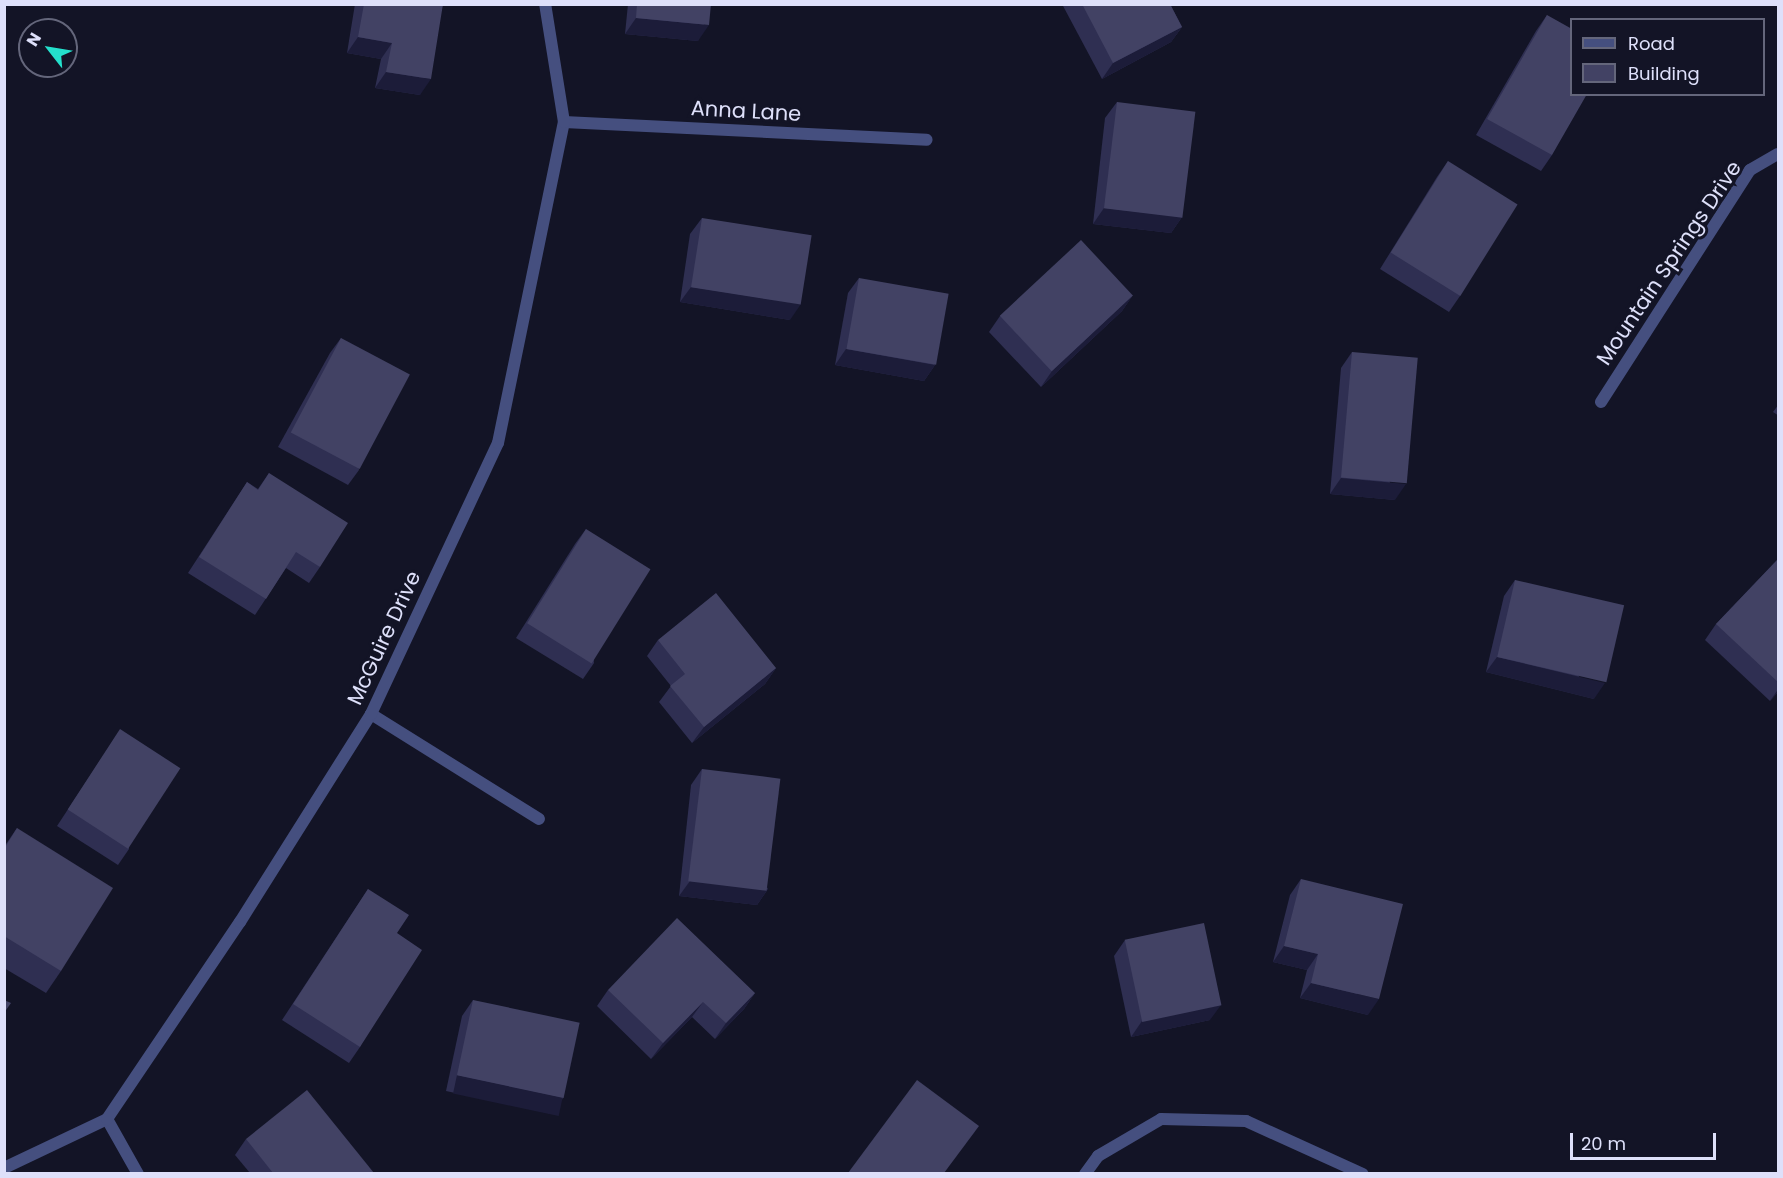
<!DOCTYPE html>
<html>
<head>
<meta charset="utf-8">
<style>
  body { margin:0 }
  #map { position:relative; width:1783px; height:1178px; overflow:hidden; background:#131426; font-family:Poppins,sans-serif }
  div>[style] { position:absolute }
  .minor>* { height:12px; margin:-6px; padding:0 6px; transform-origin:6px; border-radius:6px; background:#454f7f }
  .wall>* { inset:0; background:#2f2f52 }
  .shaded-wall>* { inset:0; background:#1c1c39; transform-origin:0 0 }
  .building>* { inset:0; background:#424264; transform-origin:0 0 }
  span { translate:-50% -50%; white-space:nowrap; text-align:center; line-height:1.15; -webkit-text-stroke:6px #131426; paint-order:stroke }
  .street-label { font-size:21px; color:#dee0fa }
  .frame { position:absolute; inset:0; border:6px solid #dee0fa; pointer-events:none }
  .legend { position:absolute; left:1570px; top:18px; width:195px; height:78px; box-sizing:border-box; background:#131426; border:2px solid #64667b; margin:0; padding:8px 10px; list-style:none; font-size:18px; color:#dee0fa }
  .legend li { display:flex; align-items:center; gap:12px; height:30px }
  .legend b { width:30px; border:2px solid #64667b }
  .north { position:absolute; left:18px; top:18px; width:60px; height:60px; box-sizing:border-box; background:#131426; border:2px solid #64667b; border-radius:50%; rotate:301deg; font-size:16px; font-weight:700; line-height:24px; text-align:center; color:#dee0fa }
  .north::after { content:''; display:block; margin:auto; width:21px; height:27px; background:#24e0cc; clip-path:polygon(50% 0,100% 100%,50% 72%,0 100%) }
  .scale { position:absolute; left:1570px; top:1133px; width:146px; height:27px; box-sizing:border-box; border:3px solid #dee0fa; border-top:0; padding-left:8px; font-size:18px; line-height:21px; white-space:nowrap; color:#dee0fa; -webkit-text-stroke:4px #131426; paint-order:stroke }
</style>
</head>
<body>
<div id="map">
  <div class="minor">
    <i style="left:564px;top:122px;width:363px;rotate:2.8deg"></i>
    <i style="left:1601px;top:402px;width:276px;rotate:-57.3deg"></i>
    <i style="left:1750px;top:170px;width:32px;rotate:-30deg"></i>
    <i style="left:371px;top:714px;width:198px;rotate:32deg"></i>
    <i style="left:107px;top:1119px;width:63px;rotate:60.6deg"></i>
    <i style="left:4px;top:1168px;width:114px;rotate:-25.4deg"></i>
    <i style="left:107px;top:1119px;width:238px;rotate:-56deg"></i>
    <i style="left:240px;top:922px;width:246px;rotate:-57.8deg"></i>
    <i style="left:371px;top:714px;width:299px;rotate:-64.9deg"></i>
    <i style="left:498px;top:443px;width:328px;rotate:-78.4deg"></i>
    <i style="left:564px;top:122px;width:120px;rotate:-99.1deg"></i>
    <i style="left:1085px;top:1174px;width:22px;rotate:-54deg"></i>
    <i style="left:1098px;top:1156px;width:73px;rotate:-30.4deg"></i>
    <i style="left:1161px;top:1119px;width:85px;rotate:1.3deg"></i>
    <i style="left:1246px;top:1121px;width:128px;rotate:24.4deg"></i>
  </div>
  <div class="wall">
    <i style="clip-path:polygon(355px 4px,443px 4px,420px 95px,375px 88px,381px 59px,347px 53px)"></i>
    <i style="clip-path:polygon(628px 4px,711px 4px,698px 41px,625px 34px)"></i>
    <i style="clip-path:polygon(1062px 4px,1170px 4px,1182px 27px,1171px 42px,1102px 79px)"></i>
    <i style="clip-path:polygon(1547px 15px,1552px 155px,1541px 171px,1476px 135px,1536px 31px)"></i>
    <i style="clip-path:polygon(1117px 102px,1182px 217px,1171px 233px,1093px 224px,1105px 118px)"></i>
    <i style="clip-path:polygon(1448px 161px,1460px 296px,1449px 312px,1380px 269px,1437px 177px)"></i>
    <i style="clip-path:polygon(702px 218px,790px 320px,680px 302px,690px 234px)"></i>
    <i style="clip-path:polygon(859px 278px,935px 365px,924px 381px,835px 365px,848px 293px)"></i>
    <i style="clip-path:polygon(1133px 295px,1122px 311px,1041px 387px,989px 332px,1000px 316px)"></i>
    <i style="clip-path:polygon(341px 338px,359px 470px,348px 485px,278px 447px,330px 353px)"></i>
    <i style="clip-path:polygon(1352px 352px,1395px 500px,1330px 494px,1341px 368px)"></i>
    <i style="clip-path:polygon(1779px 404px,1779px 416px,1773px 412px)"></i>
    <i style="clip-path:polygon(269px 473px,320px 567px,309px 583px,286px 568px,255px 615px,188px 573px,247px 482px,258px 489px)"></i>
    <i style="clip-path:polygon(586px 529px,594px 663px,583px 679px,516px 638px,575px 544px)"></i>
    <i style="clip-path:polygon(1779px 558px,1779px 691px,1770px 701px,1705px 640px,1716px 624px)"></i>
    <i style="clip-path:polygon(1515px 580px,1594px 699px,1486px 672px,1504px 596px)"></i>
    <i style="clip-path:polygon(658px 640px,776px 668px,765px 684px,692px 743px,659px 702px,671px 686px,647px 656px)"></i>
    <i style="clip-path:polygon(120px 730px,129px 849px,118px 865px,57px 826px)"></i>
    <i style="clip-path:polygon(702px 769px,768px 889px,757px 905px,679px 896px,691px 785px)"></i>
    <i style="clip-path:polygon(17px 828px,61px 971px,46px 993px,4px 968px,4px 847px)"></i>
    <i style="clip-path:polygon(1301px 879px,1368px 1015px,1300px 998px,1307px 970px,1273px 962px,1290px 895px)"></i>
    <i style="clip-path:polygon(368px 889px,397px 933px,360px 1047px,349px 1063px,282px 1020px)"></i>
    <i style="clip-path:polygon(1125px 940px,1210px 1020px,1131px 1037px,1114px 956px)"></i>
    <i style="clip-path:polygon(608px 990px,755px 993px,744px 1009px,715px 1039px,692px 1017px,651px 1059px,597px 1006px)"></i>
    <i style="clip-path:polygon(473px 1000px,563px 1098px,552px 1114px,446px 1091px,462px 1016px)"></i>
    <i style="clip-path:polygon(246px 1139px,374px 1173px,250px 1173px,235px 1155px)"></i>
  </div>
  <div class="shaded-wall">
    <i style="clip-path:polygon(636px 18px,709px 25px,698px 41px,625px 34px)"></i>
    <i style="clip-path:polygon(1182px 27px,1171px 42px,1102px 79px,1113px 63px)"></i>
    <i style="clip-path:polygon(358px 37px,392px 43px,381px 59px,347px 53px)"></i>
    <i style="clip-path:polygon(386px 72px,431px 79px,420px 95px,375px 88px)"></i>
    <i style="clip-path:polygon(1104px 208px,1182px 217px,1171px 233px,1093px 224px)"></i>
    <i style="clip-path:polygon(691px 287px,801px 304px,790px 320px,680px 302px)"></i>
    <i style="clip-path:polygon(1133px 295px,1122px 311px,1041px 387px,1052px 371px)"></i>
    <i style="clip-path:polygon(846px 349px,935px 365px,924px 381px,835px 365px)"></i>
    <i style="clip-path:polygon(1341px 478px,1406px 484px,1395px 500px,1330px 494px)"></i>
    <i style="clip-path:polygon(1497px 657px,1605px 683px,1594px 699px,1486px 672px)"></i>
    <i style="clip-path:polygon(776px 668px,765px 684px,692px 743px,704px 727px)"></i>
    <i style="clip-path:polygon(1779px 688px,1779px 691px,1770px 701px)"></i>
    <i style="clip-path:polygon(690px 881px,768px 889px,757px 905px,679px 896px)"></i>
    <i style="clip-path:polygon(1284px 946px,1318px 954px,1307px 970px,1273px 962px)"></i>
    <i style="clip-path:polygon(1311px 983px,1379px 999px,1368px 1015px,1300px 998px)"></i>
    <i style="clip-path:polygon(755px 993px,744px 1009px,715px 1039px,726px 1023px)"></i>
    <i style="clip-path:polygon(703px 1002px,692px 1017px,651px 1059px,663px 1043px)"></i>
    <i style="clip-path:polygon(1221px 1005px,1210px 1020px,1131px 1037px,1142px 1021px)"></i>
    <i style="left:457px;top:1075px;width:108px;height:19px;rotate:12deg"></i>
  </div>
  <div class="building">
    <i style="clip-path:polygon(364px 4px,443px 4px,431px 79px,386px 72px,392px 43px,358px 37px)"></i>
    <i style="clip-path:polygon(637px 4px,711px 4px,709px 25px,636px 18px)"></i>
    <i style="clip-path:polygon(1082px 4px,1170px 4px,1182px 27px,1113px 63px)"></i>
    <i style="clip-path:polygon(1547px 15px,1572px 29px,1572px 94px,1587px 94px,1552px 155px,1487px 119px)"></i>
    <i style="left:1117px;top:102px;width:79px;height:107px;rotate:7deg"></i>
    <i style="left:1448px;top:161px;width:82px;height:108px;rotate:32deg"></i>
    <i style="left:702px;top:218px;width:111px;height:70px;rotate:9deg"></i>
    <i style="left:1081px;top:240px;width:76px;height:111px;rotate:47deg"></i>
    <i style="left:859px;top:278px;width:91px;height:72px;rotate:10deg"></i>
    <i style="left:341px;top:338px;width:78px;height:107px;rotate:28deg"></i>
    <i style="left:1352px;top:352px;width:66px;height:126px;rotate:5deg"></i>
    <i style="clip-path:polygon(269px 473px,348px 523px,320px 567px,296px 552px,266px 599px,199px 557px,247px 482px,258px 490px)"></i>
    <i style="left:586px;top:529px;width:76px;height:111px;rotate:32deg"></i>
    <i style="clip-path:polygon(1779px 558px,1779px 683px,1716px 624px)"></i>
    <i style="left:1515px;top:580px;width:112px;height:79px;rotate:13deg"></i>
    <i style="clip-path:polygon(716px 593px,776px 668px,704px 727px,670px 686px,685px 674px,658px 640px)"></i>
    <i style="left:120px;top:729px;width:72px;height:96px;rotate:33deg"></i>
    <i style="left:702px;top:769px;width:79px;height:113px;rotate:7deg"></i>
    <i style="clip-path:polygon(17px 828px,113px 888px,61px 971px,4px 936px,4px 849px)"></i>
    <i style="clip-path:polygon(1301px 879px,1403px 904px,1379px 999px,1311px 983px,1318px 954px,1284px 946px)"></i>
    <i style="clip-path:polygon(368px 889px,409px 915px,397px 933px,422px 950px,360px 1047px,293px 1004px)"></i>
    <i style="clip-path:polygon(677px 918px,755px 993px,726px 1023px,703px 1002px,663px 1043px,608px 990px)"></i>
    <i style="left:1204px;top:923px;width:84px;height:81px;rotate:78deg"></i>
    <i style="clip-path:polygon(4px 1000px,11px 1003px,4px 1013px)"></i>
    <i style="left:473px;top:1000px;width:109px;height:77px;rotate:12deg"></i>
    <i style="clip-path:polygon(917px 1080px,979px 1126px,944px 1173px,848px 1173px)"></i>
    <i style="clip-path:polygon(307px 1090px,374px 1173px,273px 1173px,246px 1139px)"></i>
  </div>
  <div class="street-label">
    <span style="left:746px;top:111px;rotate:3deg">Anna Lane</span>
    <span style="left:1669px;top:263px;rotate:-56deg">Mountain Springs Drive</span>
    <span style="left:384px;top:638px;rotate:-65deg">McGuire Drive</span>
  </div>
  <div class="frame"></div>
  <ul class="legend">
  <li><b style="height:8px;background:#454f7f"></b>Road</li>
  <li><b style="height:16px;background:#424264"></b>Building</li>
  </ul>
  <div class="north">N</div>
  <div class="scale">20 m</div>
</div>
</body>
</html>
